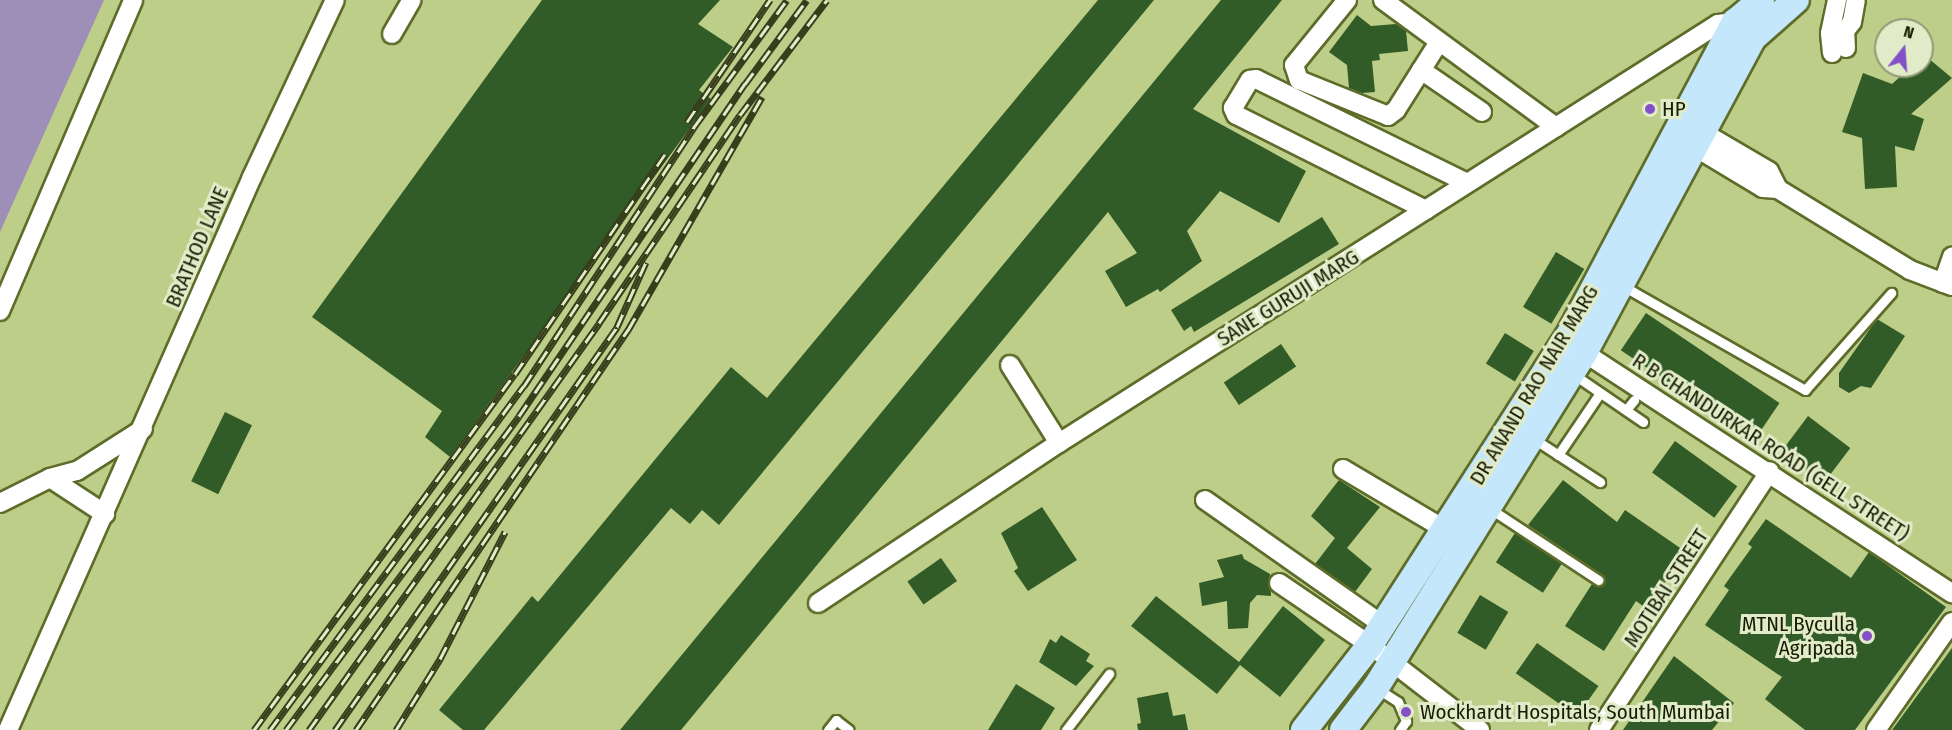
<!DOCTYPE html>
<html>
<head>
<meta charset="utf-8">
<style>
  body { margin:0 }
  #map { position:relative; width:1952px; height:730px; overflow:hidden; background:#bdce89; font-family:"Fira Sans Condensed",sans-serif }
  div>[style] { position:absolute }
  .green>* { inset:0; background:#9d8fb8 }
  .building>* { inset:0; background:#315b27; transform-origin:0 0 }
  .roads { filter:drop-shadow(2px 0 #5e6c2a) drop-shadow(-2px 0 #5e6c2a) drop-shadow(0 2px #5e6c2a) drop-shadow(0 -2px #5e6c2a) }
  .lane>* { height:9px; margin:-4.5px; padding:0 4.5px; transform-origin:4.5px; border-radius:4.5px; background:#fff }
  .street>* { height:18px; margin:-9px; padding:0 9px; transform-origin:9px; border-radius:9px; background:#fff }
  .secondary>* { height:26px; margin:-13px; padding:0 13px; transform-origin:13px; border-radius:13px; background:#c4e7fc }
  .rail>* { height:7px; margin-top:-3.5px; transform-origin:0; background:repeating-linear-gradient(90deg,#e1ebc8 0 14px,#373e1c 0 28px); box-sizing:border-box; border-block:2px solid #373e1c }
  .dots>* { width:16px; height:16px; translate:-50% -50%; box-sizing:border-box; border:3px solid #e1ebc8; border-radius:50% }
  span { translate:-50% -50%; white-space:nowrap; text-align:center; line-height:1.15; -webkit-text-stroke:6px #e1ebc8; paint-order:stroke }
  .poi-label { font-size:21px; color:#181d03 }
  .left { translate:0 -50%; text-align:left }
  .right { translate:-100% -50%; text-align:right }
  .street-label { font-size:21px; color:#181d03 }
  .north { position:absolute; left:1874px; top:18px; width:60px; height:60px; box-sizing:border-box; background:#e1ebc8; border:2px solid #919979; border-radius:50%; rotate:17deg; font-size:16px; font-weight:700; line-height:24px; text-align:center; color:#181d03 }
  .north::after { content:''; display:block; margin:auto; width:21px; height:27px; background:#8350c8; clip-path:polygon(50% 0,100% 100%,50% 72%,0 100%) }
</style>
</head>
<body>
<div id="map">
  <div class="green">
    <i style="clip-path:polygon(0 0,104px 0,0 232px)"></i>
  </div>
  <div class="building">
    <i style="clip-path:polygon(542px 0,720px 0,698px 24px,733px 47px,699px 90px,711px 99px,450px 457px,425px 437px,442px 411px,312px 317px)"></i>
    <i style="clip-path:polygon(1098px 0,1154px 0,719px 525px,702px 510px,690px 524px,671px 508px,484px 730px,463px 730px,439px 710px,532px 596px,538px 602px,731px 367px,767px 398px)"></i>
    <i style="clip-path:polygon(1221px 0,1282px 0,1193px 109px,1306px 171px,1279px 223px,1220px 191px,1187px 231px,1202px 261px,1160px 292px,1158px 289px,1126px 307px,1105px 271px,1137px 253px,1108px 212px,681px 730px,620px 730px)"></i>
    <i style="clip-path:polygon(1357px 15px,1371px 26px,1396px 24px,1406px 31px,1408px 51px,1379px 54px,1380px 60px,1372px 61px,1375px 92px,1362px 93px,1349px 88px,1347px 65px,1329px 52px)"></i>
    <i style="clip-path:polygon(1922px 53px,1952px 78px,1911px 114px,1924px 119px,1914px 151px,1895px 146px,1897px 187px,1865px 189px,1862px 138px,1842px 132px,1863px 73px,1892px 84px,1912px 66px,1922px 66px)"></i>
    <i style="clip-path:polygon(1322px 217px,1339px 244px,1194px 332px,1191px 326px,1184px 331px,1171px 310px)"></i>
    <i style="left:1556px;top:252px;width:33px;height:64px;rotate:31deg"></i>
    <i style="left:1646px;top:313px;width:161px;height:45px;rotate:34deg"></i>
    <i style="clip-path:polygon(1877px 319px,1905px 336px,1871px 388px,1861px 386px,1849px 393px,1839px 387px,1839px 373px)"></i>
    <i style="left:1505px;top:333px;width:34px;height:36px;rotate:32deg"></i>
    <i style="left:1281px;top:344px;width:27px;height:69px;rotate:56deg"></i>
    <i style="left:225px;top:412px;width:30px;height:77px;rotate:26deg"></i>
    <i style="left:1808px;top:416px;width:53px;height:44px;rotate:37deg"></i>
    <i style="left:1675px;top:441px;width:77px;height:39px;rotate:36deg"></i>
    <i style="clip-path:polygon(1339px 480px,1380px 507px,1347px 548px,1372px 569px,1355px 592px,1315px 564px,1335px 538px,1311px 516px)"></i>
    <i style="clip-path:polygon(1563px 480px,1617px 522px,1625px 510px,1686px 552px,1647px 609px,1636px 601px,1604px 651px,1565px 626px,1592px 584px,1603px 584px,1604px 576px,1528px 525px)"></i>
    <i style="clip-path:polygon(1042px 507px,1077px 560px,1028px 591px,1014px 571px,1018px 568px,1001px 533px)"></i>
    <i style="clip-path:polygon(1766px 519px,1851px 578px,1869px 552px,1946px 607px,1855px 730px,1805px 730px,1765px 699px,1782px 677px,1705px 625px,1729px 590px,1724px 586px,1752px 547px,1748px 544px)"></i>
    <i style="left:1515px;top:533px;width:56px;height:35px;rotate:33deg"></i>
    <i style="clip-path:polygon(1242px 554px,1244px 559px,1270px 574px,1271px 596px,1257px 595px,1250px 603px,1248px 628px,1228px 629px,1227px 601px,1202px 606px,1199px 583px,1224px 577px,1217px 560px)"></i>
    <i style="left:941px;top:558px;width:28px;height:41px;rotate:55deg"></i>
    <i style="left:1480px;top:595px;width:33px;height:44px;rotate:31deg"></i>
    <i style="clip-path:polygon(1156px 596px,1239px 662px,1283px 606px,1325px 640px,1280px 697px,1240px 665px,1217px 694px,1131px 626px)"></i>
    <i style="clip-path:polygon(1061px 635px,1090px 654px,1086px 661px,1094px 666px,1076px 686px,1039px 662px,1050px 639px,1056px 643px)"></i>
    <i style="left:1537px;top:643px;width:75px;height:37px;rotate:35deg"></i>
    <i style="clip-path:polygon(1952px 648px,1952px 730px,1892px 730px,1903px 715px)"></i>
    <i style="clip-path:polygon(1674px 656px,1734px 703px,1712px 730px,1623px 730px)"></i>
    <i style="clip-path:polygon(1016px 684px,1055px 708px,1041px 730px,988px 730px)"></i>
    <i style="clip-path:polygon(1168px 692px,1173px 716px,1185px 714px,1188px 730px,1138px 730px,1137px 724px,1141px 723px,1137px 698px)"></i>
  </div>
  <div class="roads">
    <div class="lane">
      <i style="left:1623px;top:286px;width:210px;rotate:29.7deg"></i>
      <i style="left:1805px;top:390px;width:130px;rotate:-48.4deg"></i>
      <i style="left:1573px;top:374px;width:85px;rotate:34.4deg"></i>
      <i style="left:1626px;top:410px;width:13px;rotate:-51deg"></i>
      <i style="left:1534px;top:439px;width:79px;rotate:33.1deg"></i>
      <i style="left:1558px;top:455px;width:75px;rotate:-55.9deg"></i>
      <i style="left:1489px;top:508px;width:131px;rotate:33.4deg"></i>
      <i style="left:1378px;top:689px;width:24px;rotate:33deg"></i>
      <i style="left:1398px;top:702px;width:21px;rotate:67deg"></i>
      <i style="left:1406px;top:721px;width:11px;rotate:124deg"></i>
      <i style="left:828px;top:730px;width:13px;rotate:-51deg"></i>
      <i style="left:836px;top:720px;width:16px;rotate:38deg"></i>
      <i style="left:1066px;top:730px;width:71px;rotate:-52.5deg"></i>
    </div>
    <div class="street">
      <i style="left:1347px;top:0;width:84px;rotate:129.2deg"></i>
      <i style="left:1294px;top:65px;width:16px;rotate:72deg"></i>
      <i style="left:1299px;top:80px;width:96px;rotate:22deg"></i>
      <i style="left:1388px;top:116px;width:10px;rotate:-37deg"></i>
      <i style="left:1396px;top:110px;width:80px;rotate:-57.7deg"></i>
      <i style="left:1383px;top:0;width:215px;rotate:36.3deg"></i>
      <i style="left:392px;top:34px;width:39px;rotate:-60deg"></i>
      <i style="left:1846px;top:48px;width:17px;rotate:-93deg"></i>
      <i style="left:1845px;top:31px;width:11px;rotate:-52deg"></i>
      <i style="left:1852px;top:22px;width:22px;rotate:-80deg"></i>
      <i style="left:1832px;top:53px;width:20px;rotate:-96deg"></i>
      <i style="left:1830px;top:33px;width:34px;rotate:-78deg"></i>
      <i style="left:1421px;top:70px;width:74px;rotate:34.5deg"></i>
      <i style="left:1692px;top:126px;width:89px;rotate:30.3deg"></i>
      <i style="left:1769px;top:171px;width:20px;rotate:63deg"></i>
      <i style="left:1695px;top:147px;width:79px;rotate:31.1deg"></i>
      <i style="left:1763px;top:188px;width:15px;rotate:4deg"></i>
      <i style="left:1778px;top:189px;width:155px;rotate:31.5deg"></i>
      <i style="left:1910px;top:270px;width:45px;rotate:20.9deg"></i>
      <i style="left:1426px;top:210px;width:212px;rotate:-153.4deg"></i>
      <i style="left:1236px;top:115px;width:8px;rotate:-113deg"></i>
      <i style="left:1233px;top:108px;width:33px;rotate:-59deg"></i>
      <i style="left:1250px;top:80px;width:6px;rotate:-9deg"></i>
      <i style="left:1256px;top:79px;width:235px;rotate:26.2deg"></i>
      <i style="left:1943px;top:283px;width:28px;rotate:-71deg"></i>
      <i style="left:0;top:311px;width:338px;rotate:-66.8deg"></i>
      <i style="left:1574px;top:346px;width:452px;rotate:33.2deg"></i>
      <i style="left:1010px;top:365px;width:92px;rotate:57.9deg"></i>
      <i style="left:1343px;top:469px;width:117px;rotate:30.7deg"></i>
      <i style="left:50px;top:478px;width:28px;rotate:-15deg"></i>
      <i style="left:77px;top:471px;width:78px;rotate:-32.5deg"></i>
      <i style="left:1205px;top:500px;width:218px;rotate:35.1deg"></i>
      <i style="left:0;top:503px;width:56px;rotate:-26.6deg"></i>
      <i style="left:50px;top:478px;width:66px;rotate:33.2deg"></i>
      <i style="left:1279px;top:583px;width:110px;rotate:34.3deg"></i>
      <i style="left:1370px;top:645px;width:139px;rotate:37.7deg"></i>
      <i style="left:818px;top:603px;width:289px;rotate:-33.6deg"></i>
      <i style="left:1059px;top:443px;width:781px;rotate:-32.45deg"></i>
      <i style="left:1718px;top:24px;width:17px;rotate:-7deg"></i>
      <i style="left:1735px;top:22px;width:9px;rotate:41deg"></i>
      <i style="left:8px;top:730px;width:604px;rotate:-66.19deg"></i>
      <i style="left:252px;top:177px;width:195px;rotate:-64.9deg"></i>
      <i style="left:1599px;top:730px;width:310px;rotate:-56.6deg"></i>
      <i style="left:1876px;top:730px;width:132px;rotate:-54.9deg"></i>
    </div>
    <div class="secondary">
      <i style="left:1304px;top:730px;width:108px;rotate:-52.2deg"></i>
      <i style="left:1370px;top:645px;width:366px;rotate:-57.3deg"></i>
      <i style="left:1568px;top:337px;width:357px;rotate:-62.1deg"></i>
      <i style="left:1735px;top:22px;width:34px;rotate:-40deg"></i>
      <i style="left:1343px;top:730px;width:54px;rotate:-52.5deg"></i>
      <i style="left:1376px;top:687px;width:393px;rotate:-58.1deg"></i>
      <i style="left:1584px;top:353px;width:357px;rotate:-61.8deg"></i>
      <i style="left:1753px;top:38px;width:57px;rotate:-41.5deg"></i>
    </div>
  </div>
  <div class="rail">
    <i style="left:687px;top:122px;width:148px;rotate:-55.8deg"></i>
    <i style="left:254px;top:730px;width:441px;rotate:-53.8deg"></i>
    <i style="left:515px;top:374px;width:266px;rotate:-55.7deg"></i>
    <i style="left:270px;top:730px;width:428px;rotate:-53.6deg"></i>
    <i style="left:524px;top:386px;width:310px;rotate:-56.7deg"></i>
    <i style="left:694px;top:127px;width:157px;rotate:-53.8deg"></i>
    <i style="left:286px;top:730px;width:391px;rotate:-53.4deg"></i>
    <i style="left:519px;top:416px;width:402px;rotate:-55.8deg"></i>
    <i style="left:745px;top:84px;width:104px;rotate:-53.6deg"></i>
    <i style="left:309px;top:730px;width:500px;rotate:-54.5deg"></i>
    <i style="left:599px;top:323px;width:251px;rotate:-55.9deg"></i>
    <i style="left:740px;top:115px;width:144px;rotate:-52.9deg"></i>
    <i style="left:335px;top:730px;width:492px;rotate:-55deg"></i>
    <i style="left:617px;top:327px;width:71px;rotate:-66deg"></i>
    <i style="left:356px;top:730px;width:484px;rotate:-55.8deg"></i>
    <i style="left:628px;top:330px;width:269px;rotate:-60.1deg"></i>
    <i style="left:396px;top:730px;width:84px;rotate:-58.2deg"></i>
    <i style="left:440px;top:659px;width:143px;rotate:-62.9deg"></i>
  </div>
  <div class="dots">
    <i style="left:1650px;top:109px;background:#8350c8"></i>
    <i style="left:1867px;top:636px;background:#8350c8"></i>
    <i style="left:1406px;top:712px;background:#8350c8"></i>
  </div>
  <div class="poi-label">
    <span class="left" style="left:1662px;top:109px">HP</span>
    <span class="right" style="left:1855px;top:636px">MTNL Byculla<br>Agripada</span>
    <span class="left" style="left:1420px;top:712px">Wockhardt Hospitals, South Mumbai</span>
  </div>
  <div class="street-label">
    <span style="left:197px;top:247px;rotate:-67deg">BRATHOD LANE</span>
    <span style="left:1288px;top:298px;rotate:-32deg">SANE GURUJI MARG</span>
    <span style="left:1534px;top:385px;rotate:-59deg">DR ANAND RAO NAIR MARG</span>
    <span style="left:1771px;top:447px;rotate:33deg">R B CHANDURKAR ROAD (GELL STREET)</span>
    <span style="left:1666px;top:588px;rotate:-57deg">MOTIBAI STREET</span>
  </div>
  <div class="north">N</div>
</div>
</body>
</html>
